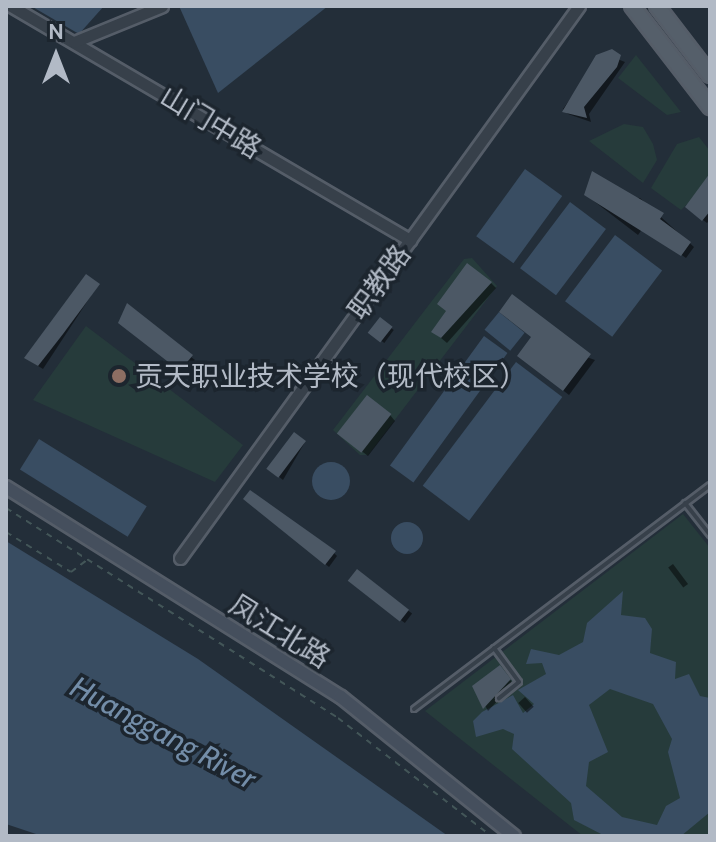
<!DOCTYPE html>
<html>
<head>
<meta charset="utf-8">
<style>
  body { margin:0 }
  #map { position:relative; width:716px; height:842px; overflow:hidden; background:#232e39; font-family:Cabin,"Noto Sans SC",sans-serif }
  div>[style] { position:absolute }
  .green>* { inset:0; background:#263b3b }
  .water>* { inset:0; background:#394d62; transform-origin:0 0 }
  .round { border-radius:50% }
  .shadow>* { inset:0; background:#0007; transform-origin:0 0 }
  .building>* { inset:0; background:#4c5865; transform-origin:0 0 }
  .path>* { height:2px; margin-top:-1px; transform-origin:0; background:repeating-linear-gradient(90deg,#435658 0 6px,transparent 0 12px) }
  .roads { filter:drop-shadow(2px 0 #555d68) drop-shadow(-2px 0 #555d68) drop-shadow(0 2px #555d68) drop-shadow(0 -2px #555d68) }
  .service>* { height:4px; margin:-2px; padding:0 2px; transform-origin:2px; border-radius:2px; background:#37404a }
  .tertiary>* { height:11px; margin:-5.5px; padding:0 5.5px; transform-origin:5.5px; border-radius:5.5px; background:#37404a }
  .secondary>* { height:12px; margin:-6px; padding:0 6px; transform-origin:6px; border-radius:6px; background:#454f5d }
  .primary>* { height:14px; margin:-7px; padding:0 7px; transform-origin:7px; border-radius:7px; background:#555f6a }
  .dots>* { width:22px; height:22px; translate:-50% -50%; box-sizing:border-box; border:4px solid #1c252e; border-radius:50% }
  span { translate:-50% -50%; white-space:nowrap; text-align:center; line-height:1.15; -webkit-text-stroke:7px #1c252e; paint-order:stroke }
  .street-label { font-size:28px; color:#b2bac6 }
  .poi-label { font-size:28px; color:#b2bac6 }
  .left { translate:0 -50%; text-align:left }
  .water-label { font-size:30px; color:#738da8; font-style:italic }
  .frame { position:absolute; inset:0; border:8px solid #b2bac6; pointer-events:none }
  .north { position:absolute; left:16px; top:16px; width:80px; height:80px; -webkit-text-stroke:6px #1c252e; paint-order:stroke; rotate:0deg; font-size:22px; font-weight:700; line-height:32px; text-align:center; color:#b2bac6 }
  .north::after { content:''; display:block; margin:auto; width:28px; height:36px; background:#b2bac6; clip-path:polygon(50% 0,100% 100%,50% 72%,0 100%) }
</style>
</head>
<body>
<div id="map">
  <div class="green">
    <i style="clip-path:polygon(636px 55px,681px 112px,667px 115px,618px 78px)"></i>
    <i style="clip-path:polygon(624px 124px,643px 127px,653px 144px,657px 160px,643px 183px,589px 141px)"></i>
    <i style="clip-path:polygon(699px 137px,710px 151px,710px 182px,681px 210px,651px 188px,677px 144px)"></i>
    <i style="clip-path:polygon(472px 258px,497px 286px,368px 455px,360px 455px,333px 430px,464px 259px)"></i>
    <i style="clip-path:polygon(86px 326px,243px 445px,215px 482px,33px 400px)"></i>
    <i style="clip-path:polygon(683px 514px,710px 548px,710px 836px,583px 836px,425px 711px)"></i>
  </div>
  <div class="water">
    <i style="clip-path:polygon(31px 6px,104px 6px,79px 34px)"></i>
    <i style="clip-path:polygon(179px 6px,328px 6px,218px 93px)"></i>
    <i style="left:525px;top:169px;width:46px;height:83px;rotate:36deg"></i>
    <i style="left:570px;top:202px;width:45px;height:83px;rotate:37deg"></i>
    <i style="left:615px;top:235px;width:59px;height:83px;rotate:37deg"></i>
    <i style="left:499px;top:312px;width:33px;height:23px;rotate:39deg"></i>
    <i style="left:484px;top:336px;width:29px;height:160px;rotate:36deg"></i>
    <i style="left:516px;top:362px;width:58px;height:155px;rotate:37deg"></i>
    <i style="left:39px;top:439px;width:127px;height:36px;rotate:32deg"></i>
    <i class="round" style="left:312px;top:462px;width:38px;height:38px"></i>
    <i class="round" style="left:391px;top:522px;width:32px;height:32px"></i>
    <i style="clip-path:polygon(6px 541px,198px 659px,448px 836px,42px 836px,6px 824px)"></i>
    <i style="clip-path:polygon(evenodd,623px 591px,621px 615px,645px 618px,652px 629px,650px 653px,676px 662px,675px 679px,689px 674px,700px 696px,710px 698px,710px 812px,681px 836px,605px 836px,574px 820px,571px 803px,512px 749px,514px 734px,503px 729px,476px 737px,473px 721px,482px 712px,513px 695px,523px 713px,534px 704px,518px 690px,546px 674px,542px 663px,526px 664px,531px 649px,559px 655px,583px 642px,587px 623px,623px 591px,610px 689px,653px 704px,672px 739px,668px 752px,680px 798px,666px 806px,657px 825px,622px 817px,586px 786px,589px 762px,608px 752px,589px 705px,610px 689px)"></i>
  </div>
  <div class="shadow">
    <i style="clip-path:polygon(602px 53px,625px 62px,589px 114px,591px 122px,568px 114px,563px 109px)"></i>
    <i style="clip-path:polygon(710px 185px,710px 219px,707px 223px,691px 211px)"></i>
    <i style="clip-path:polygon(586px 195px,640px 198px,694px 247px,686px 258px,643px 228px,638px 235px)"></i>
    <i style="clip-path:polygon(491px 283px,496px 288px,447px 343px,434px 332px,448px 311px)"></i>
    <i style="clip-path:polygon(98px 285px,43px 369px,30px 361px)"></i>
    <i style="left:380px;top:320px;width:17px;height:16px;rotate:36deg"></i>
    <i style="clip-path:polygon(125px 326px,191px 357px,195px 360px,181px 371px)"></i>
    <i style="clip-path:polygon(533px 338px,595px 360px,569px 395px,525px 361px)"></i>
    <i style="clip-path:polygon(390px 415px,395px 421px,368px 456px,346px 439px)"></i>
    <i style="clip-path:polygon(305px 442px,283px 480px,273px 472px)"></i>
    <i style="clip-path:polygon(249px 502px,334px 553px,337px 556px,329px 567px)"></i>
    <i style="left:673px;top:564px;width:25px;height:6px;rotate:53deg"></i>
    <i style="left:357px;top:572px;width:69px;height:12px;rotate:37deg"></i>
    <i style="clip-path:polygon(504px 671px,513px 684px,488px 711px,475px 686px)"></i>
    <i style="left:525px;top:697px;width:13px;height:9px;rotate:48deg"></i>
  </div>
  <div class="building">
    <i style="clip-path:polygon(612px 49px,621px 55px,617px 67px,584px 107px,587px 118px,562px 112px,596px 55px)"></i>
    <i style="clip-path:polygon(592px 171px,664px 213px,660px 219px,691px 242px,681px 256px,584px 195px)"></i>
    <i style="clip-path:polygon(710px 173px,710px 211px,702px 221px,685px 207px)"></i>
    <i style="clip-path:polygon(467px 263px,492px 282px,441px 338px,431px 332px,446px 311px,437px 304px)"></i>
    <i style="clip-path:polygon(86px 274px,100px 284px,63px 334px,38px 366px,24px 358px)"></i>
    <i style="clip-path:polygon(512px 294px,591px 354px,563px 391px,517px 356px,531px 337px,499px 312px)"></i>
    <i style="clip-path:polygon(127px 303px,193px 355px,184px 366px,176px 368px,118px 323px)"></i>
    <i style="left:380px;top:317px;width:16px;height:20px;rotate:38deg"></i>
    <i style="left:367px;top:395px;width:31px;height:49px;rotate:38deg"></i>
    <i style="left:294px;top:432px;width:15px;height:46px;rotate:37deg"></i>
    <i style="clip-path:polygon(250px 490px,336px 551px,325px 565px,243px 499px)"></i>
    <i style="left:357px;top:569px;width:66px;height:15px;rotate:38deg"></i>
    <i style="clip-path:polygon(500px 665px,511px 679px,483px 709px,472px 686px)"></i>
  </div>
  <div class="path">
    <i style="left:6px;top:508px;width:393px;rotate:32.3deg"></i>
    <i style="left:338px;top:718px;width:193px;rotate:37.6deg"></i>
    <i style="left:6px;top:532px;width:76px;rotate:31.6deg"></i>
    <i style="left:71px;top:572px;width:21px;rotate:-37deg"></i>
  </div>
  <div class="roads">
    <div class="service">
      <i style="left:685px;top:503px;width:41px;rotate:52deg"></i>
      <i style="left:494px;top:648px;width:42px;rotate:53.7deg"></i>
      <i style="left:519px;top:682px;width:26px;rotate:141deg"></i>
      <i style="left:414px;top:709px;width:371px;rotate:-37.1deg"></i>
    </div>
    <div class="tertiary">
      <i style="left:11px;top:6px;width:463px;rotate:30.4deg"></i>
      <i style="left:74px;top:42px;width:95px;rotate:-22.2deg"></i>
      <i style="left:180px;top:558px;width:681px;rotate:-54.14deg"></i>
    </div>
    <div class="secondary">
      <i style="left:6px;top:487px;width:395px;rotate:32.1deg"></i>
      <i style="left:341px;top:697px;width:222px;rotate:38.8deg"></i>
    </div>
    <div class="primary">
      <i style="left:632px;top:6px;width:128px;rotate:52.3deg"></i>
      <i style="left:657px;top:6px;width:87px;rotate:52.5deg"></i>
    </div>
  </div>
  <div class="dots">
    <i style="left:119px;top:376px;background:#8d6e63"></i>
  </div>
  <div class="street-label">
    <span style="left:211px;top:122px;rotate:31deg">山门中路</span>
    <span style="left:379px;top:282px;rotate:-54deg">职教路</span>
    <span style="left:280px;top:631px;rotate:32deg">凤江北路</span>
  </div>
  <div class="poi-label">
    <span class="left" style="left:135px;top:376px">贡天职业技术学校（现代校区）</span>
  </div>
  <div class="water-label">
    <span style="left:163px;top:733px;rotate:28deg">Huanggang River</span>
  </div>
  <div class="frame"></div>
  <div class="north">N</div>
</div>
</body>
</html>
